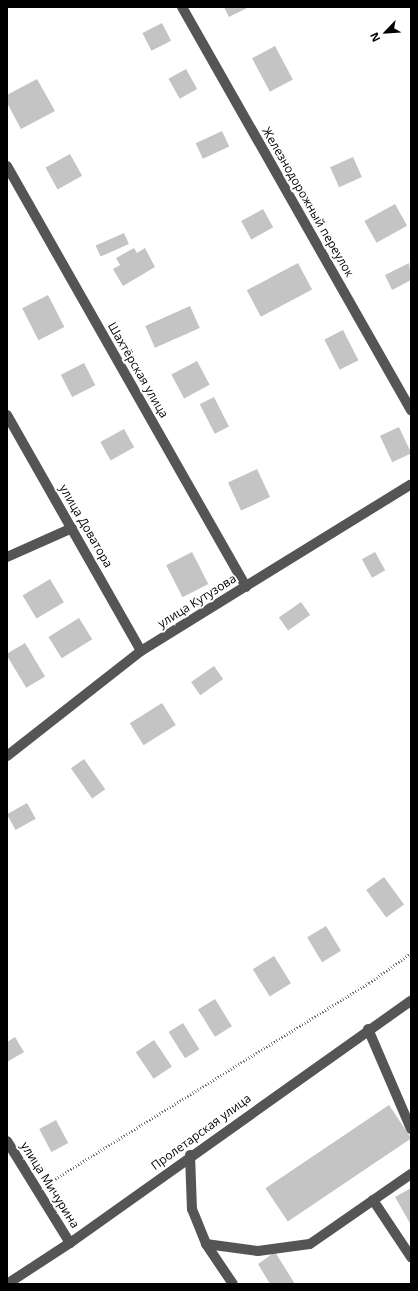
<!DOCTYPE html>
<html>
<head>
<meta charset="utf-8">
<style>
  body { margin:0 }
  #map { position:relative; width:418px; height:1291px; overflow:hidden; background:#fff; font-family:"Open Sans",sans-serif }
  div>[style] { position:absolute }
  .building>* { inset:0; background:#c4c4c4; transform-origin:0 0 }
  .path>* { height:2.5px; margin-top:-1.25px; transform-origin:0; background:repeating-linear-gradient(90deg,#777 0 1px,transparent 0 3px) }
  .minor>* { height:10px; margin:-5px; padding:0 5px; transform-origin:5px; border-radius:5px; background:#555 }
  span { translate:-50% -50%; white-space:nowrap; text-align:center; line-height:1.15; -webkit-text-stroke:4px #fff; paint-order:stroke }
  .street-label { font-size:12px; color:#000 }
  .frame { position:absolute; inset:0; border:8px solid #000; pointer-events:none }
  .north { position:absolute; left:366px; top:12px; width:40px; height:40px; -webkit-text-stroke:3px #fff; paint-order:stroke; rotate:245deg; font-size:11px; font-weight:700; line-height:16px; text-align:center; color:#000 }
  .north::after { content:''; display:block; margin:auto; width:14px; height:18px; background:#000; clip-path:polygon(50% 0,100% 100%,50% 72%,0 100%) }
</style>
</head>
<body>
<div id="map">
  <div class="building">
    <i style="clip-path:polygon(224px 7px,249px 7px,229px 17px)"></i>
    <i style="left:162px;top:23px;width:20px;height:22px;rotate:63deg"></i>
    <i style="left:275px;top:46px;width:38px;height:26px;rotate:62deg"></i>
    <i style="left:186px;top:69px;width:23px;height:20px;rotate:61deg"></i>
    <i style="clip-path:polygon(37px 79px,55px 111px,21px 129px,7px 103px,7px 95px)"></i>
    <i style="left:222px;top:131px;width:17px;height:29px;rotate:65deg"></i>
    <i style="left:70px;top:154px;width:25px;height:28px;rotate:61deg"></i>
    <i style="left:353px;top:157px;width:22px;height:25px;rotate:66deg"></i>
    <i style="left:395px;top:204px;width:25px;height:35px;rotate:61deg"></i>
    <i style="left:263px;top:209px;width:21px;height:25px;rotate:61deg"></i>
    <i style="left:124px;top:233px;width:12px;height:31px;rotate:66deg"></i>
    <i style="clip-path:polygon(134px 248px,137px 253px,145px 248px,155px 267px,123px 286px,113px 269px,120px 265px,116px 258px)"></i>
    <i style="left:298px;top:263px;width:30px;height:58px;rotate:62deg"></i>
    <i style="clip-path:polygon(409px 263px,411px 280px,392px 290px,385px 275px)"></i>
    <i style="left:48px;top:295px;width:36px;height:29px;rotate:63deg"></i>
    <i style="left:190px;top:306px;width:24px;height:49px;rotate:66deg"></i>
    <i style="left:343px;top:330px;width:34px;height:21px;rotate:63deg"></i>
    <i style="left:197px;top:361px;width:27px;height:29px;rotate:62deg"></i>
    <i style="left:84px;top:363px;width:25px;height:26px;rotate:63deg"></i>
    <i style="left:214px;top:397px;width:33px;height:16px;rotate:63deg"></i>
    <i style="left:399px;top:427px;width:29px;height:21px;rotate:65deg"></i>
    <i style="left:124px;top:429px;width:21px;height:27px;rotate:61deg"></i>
    <i style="left:257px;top:469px;width:31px;height:32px;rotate:65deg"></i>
    <i style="left:192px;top:552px;width:36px;height:29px;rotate:63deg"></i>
    <i style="left:375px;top:552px;width:21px;height:15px;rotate:61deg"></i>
    <i style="left:50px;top:579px;width:27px;height:32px;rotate:59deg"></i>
    <i style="left:301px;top:602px;width:16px;height:27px;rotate:55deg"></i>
    <i style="left:79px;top:618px;width:25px;height:36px;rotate:58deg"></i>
    <i style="left:25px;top:643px;width:39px;height:22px;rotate:59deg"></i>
    <i style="left:214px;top:666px;width:16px;height:28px;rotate:55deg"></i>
    <i style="left:162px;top:703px;width:26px;height:38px;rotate:58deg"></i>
    <i style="left:84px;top:759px;width:37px;height:16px;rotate:55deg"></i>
    <i style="left:27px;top:803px;width:18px;height:23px;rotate:61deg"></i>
    <i style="left:384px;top:877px;width:34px;height:22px;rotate:54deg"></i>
    <i style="left:326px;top:926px;width:29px;height:22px;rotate:59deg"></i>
    <i style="left:274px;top:956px;width:32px;height:25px;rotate:58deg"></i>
    <i style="left:215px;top:999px;width:32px;height:20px;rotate:58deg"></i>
    <i style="left:183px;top:1023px;width:31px;height:17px;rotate:58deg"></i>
    <i style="clip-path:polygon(15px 1037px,24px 1052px,7px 1062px,7px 1042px)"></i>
    <i style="left:154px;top:1040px;width:32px;height:22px;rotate:56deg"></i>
    <i style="left:389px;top:1105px;width:40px;height:149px;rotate:56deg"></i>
    <i style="left:56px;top:1120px;width:26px;height:19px;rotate:62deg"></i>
    <i style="clip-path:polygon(411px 1188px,411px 1225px,395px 1197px)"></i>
    <i style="clip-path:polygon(275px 1252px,295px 1284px,270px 1284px,258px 1264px)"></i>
  </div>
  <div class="path">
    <i style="left:50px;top:1182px;width:376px;rotate:-32deg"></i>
    <i style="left:369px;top:983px;width:52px;rotate:-35.5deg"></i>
  </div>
  <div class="minor">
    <i style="left:182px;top:7px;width:464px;rotate:60.4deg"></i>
    <i style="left:7px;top:166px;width:484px;rotate:60.4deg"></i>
    <i style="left:7px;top:415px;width:271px;rotate:60.4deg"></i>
    <i style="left:7px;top:557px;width:71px;rotate:-24deg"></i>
    <i style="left:7px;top:756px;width:170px;rotate:-38.1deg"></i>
    <i style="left:141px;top:651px;width:317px;rotate:-31.7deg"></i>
    <i style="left:368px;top:1029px;width:109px;rotate:66.7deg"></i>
    <i style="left:7px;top:1141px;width:120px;rotate:58.3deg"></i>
    <i style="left:190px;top:1155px;width:54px;rotate:87.9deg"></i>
    <i style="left:192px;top:1209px;width:38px;rotate:68deg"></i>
    <i style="left:206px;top:1244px;width:48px;rotate:56deg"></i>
    <i style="left:373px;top:1200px;width:69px;rotate:56.3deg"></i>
    <i style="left:206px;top:1244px;width:52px;rotate:7.7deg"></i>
    <i style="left:258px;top:1251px;width:52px;rotate:-7.7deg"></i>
    <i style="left:310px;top:1244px;width:123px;rotate:-34.7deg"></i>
    <i style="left:7px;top:1284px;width:75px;rotate:-33.1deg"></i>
    <i style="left:70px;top:1243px;width:418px;rotate:-35.4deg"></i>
  </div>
  <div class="street-label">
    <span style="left:308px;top:202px;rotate:60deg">Железнодорожный переулок</span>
    <span style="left:138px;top:370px;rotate:60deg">Шахтёрская улица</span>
    <span style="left:86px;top:526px;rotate:60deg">улица Доватора</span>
    <span style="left:197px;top:601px;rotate:-32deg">улица Кутузова</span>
    <span style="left:201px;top:1132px;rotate:-36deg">Пролетарская улица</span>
    <span style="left:50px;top:1185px;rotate:58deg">улица Мичурина</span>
  </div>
  <div class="frame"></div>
  <div class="north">N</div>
</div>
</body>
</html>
